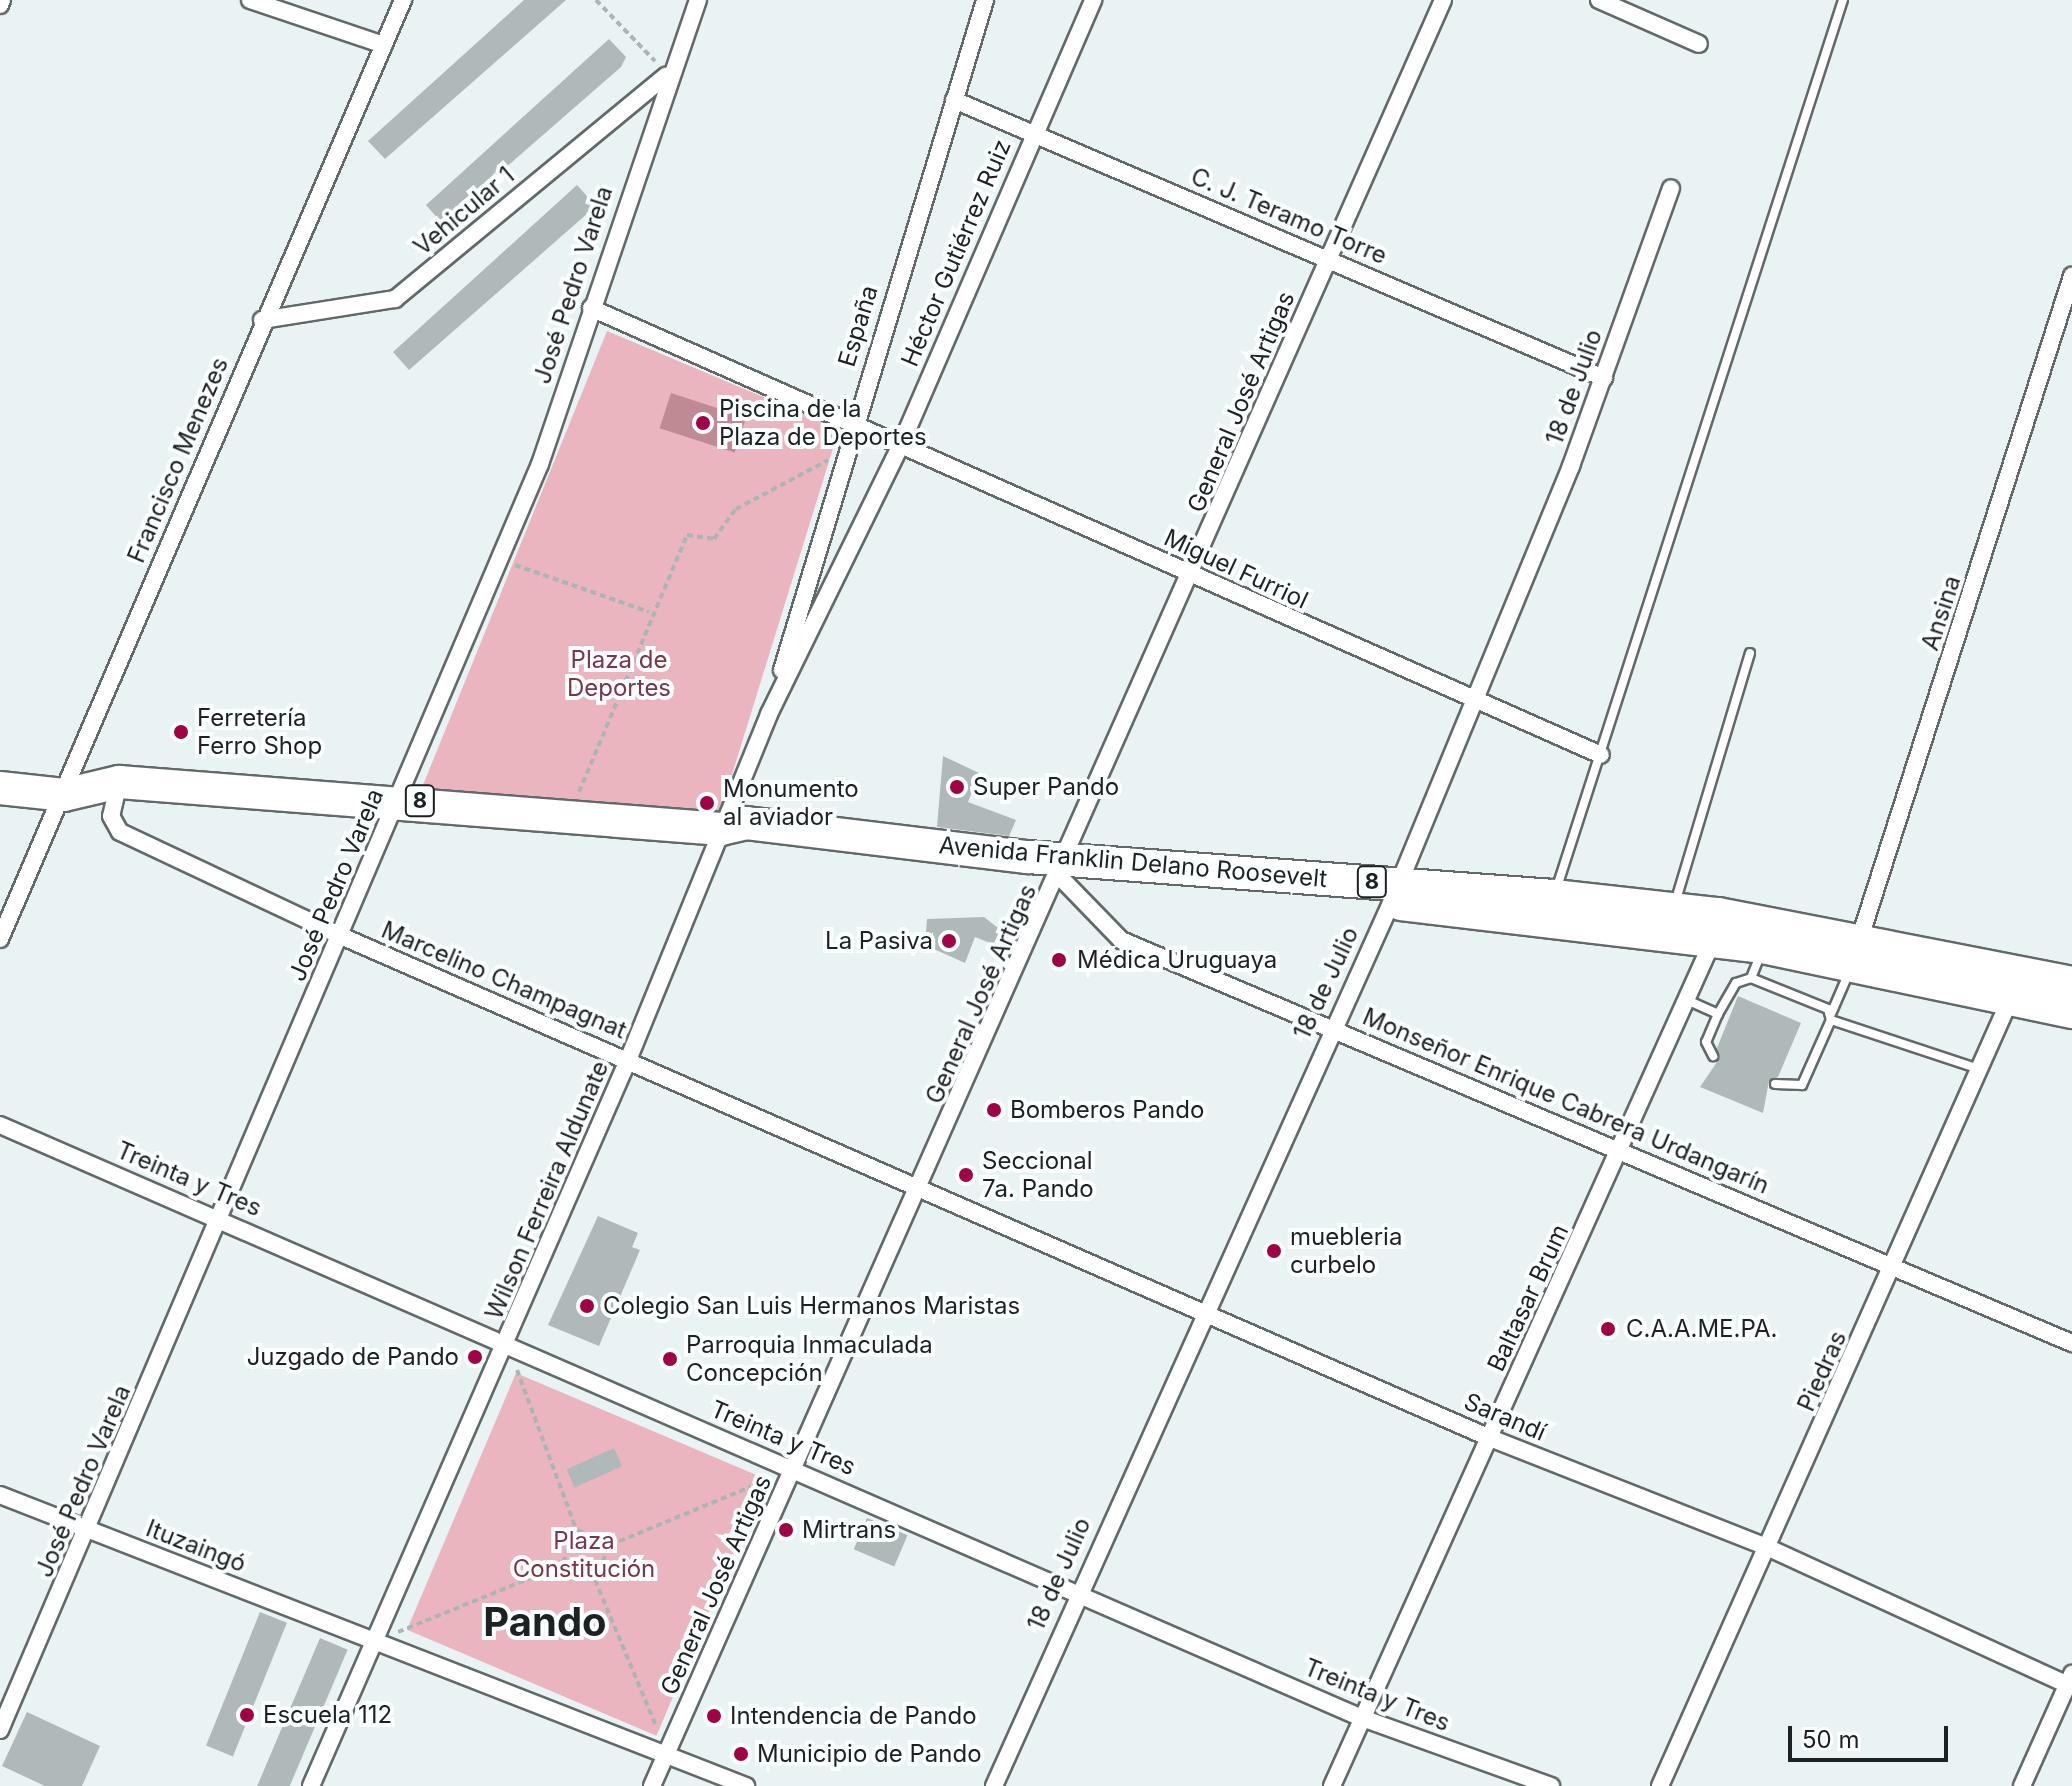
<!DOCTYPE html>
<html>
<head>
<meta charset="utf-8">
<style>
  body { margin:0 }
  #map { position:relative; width:2072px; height:1786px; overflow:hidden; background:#e9f3f3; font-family:Inter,sans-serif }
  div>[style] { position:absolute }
  .green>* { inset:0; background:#eab5bf; transform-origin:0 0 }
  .water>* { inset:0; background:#c08a94; transform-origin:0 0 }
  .building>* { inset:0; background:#b0b9b9; transform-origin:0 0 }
  .path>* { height:4px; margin-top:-2px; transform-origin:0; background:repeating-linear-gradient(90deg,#acb4b4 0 6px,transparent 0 10px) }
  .roads { filter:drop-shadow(2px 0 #616969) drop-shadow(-2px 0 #616969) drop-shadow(0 2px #616969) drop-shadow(0 -2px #616969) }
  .lane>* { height:8px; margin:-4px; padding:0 4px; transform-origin:4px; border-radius:4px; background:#fff }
  .street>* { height:16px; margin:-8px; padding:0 8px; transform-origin:8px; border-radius:8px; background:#fff }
  .highway>* { height:32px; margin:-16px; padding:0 16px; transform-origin:16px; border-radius:16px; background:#fff }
  .dots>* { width:22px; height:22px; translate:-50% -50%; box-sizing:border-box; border:4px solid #fbffff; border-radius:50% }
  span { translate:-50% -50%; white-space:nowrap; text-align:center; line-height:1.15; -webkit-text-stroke:8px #fbffff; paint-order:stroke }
  .shield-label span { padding:2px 6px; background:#fbffff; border:2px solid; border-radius:6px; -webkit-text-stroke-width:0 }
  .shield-label { font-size:22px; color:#1e2121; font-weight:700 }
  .street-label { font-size:24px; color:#1e2121 }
  .poi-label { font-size:24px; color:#1e2121 }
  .left { translate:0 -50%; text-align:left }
  .right { translate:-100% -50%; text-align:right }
  .park-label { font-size:24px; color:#7a3546 }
  .town-label { font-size:40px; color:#1e2121; font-weight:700 }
  .scale { position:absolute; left:1788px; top:1726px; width:160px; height:36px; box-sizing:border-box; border:4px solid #1e2121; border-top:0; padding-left:10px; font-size:24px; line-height:28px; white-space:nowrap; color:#1e2121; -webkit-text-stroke:6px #fbffff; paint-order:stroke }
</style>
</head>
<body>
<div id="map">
  <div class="green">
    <i style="clip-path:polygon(607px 331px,839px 429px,717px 823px,419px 795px)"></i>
    <i style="left:516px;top:1373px;width:271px;height:279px;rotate:23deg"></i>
  </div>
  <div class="water">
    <i style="left:671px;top:393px;width:79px;height:37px;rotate:18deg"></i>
  </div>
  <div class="building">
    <i style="clip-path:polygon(524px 0,566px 0,385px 159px,368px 141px)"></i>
    <i style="clip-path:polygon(609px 39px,626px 57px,621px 67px,442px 223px,426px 205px)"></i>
    <i style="clip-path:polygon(577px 185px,593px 203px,588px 213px,409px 370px,393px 352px)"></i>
    <i style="clip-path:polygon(943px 756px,979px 773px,968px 802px,1016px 820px,1009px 836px,937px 827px)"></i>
    <i style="clip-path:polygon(984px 917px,1002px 931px,995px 945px,975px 937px,965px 963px,925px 945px,927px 919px)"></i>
    <i style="clip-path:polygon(1738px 996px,1801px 1023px,1778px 1077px,1769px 1081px,1763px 1113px,1700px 1087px,1719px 1059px,1717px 1048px)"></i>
    <i style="clip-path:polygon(598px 1216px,638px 1233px,632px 1247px,640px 1250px,599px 1346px,548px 1325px)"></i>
    <i style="left:614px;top:1448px;width:20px;height:52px;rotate:66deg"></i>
    <i style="left:867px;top:1518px;width:44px;height:34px;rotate:23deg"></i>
    <i style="left:260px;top:1612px;width:29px;height:144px;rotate:22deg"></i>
    <i style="left:320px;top:1638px;width:30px;height:161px;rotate:23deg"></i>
    <i style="clip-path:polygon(27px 1712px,100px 1746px,82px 1786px,45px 1786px,2px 1766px)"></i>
  </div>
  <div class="path">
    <i style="left:596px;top:0;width:85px;rotate:46deg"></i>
    <i style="left:515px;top:565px;width:142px;rotate:19.3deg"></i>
    <i style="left:579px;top:792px;width:279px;rotate:-67.2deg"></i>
    <i style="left:687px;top:535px;width:27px;rotate:8deg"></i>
    <i style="left:714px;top:539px;width:37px;rotate:-54deg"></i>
    <i style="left:736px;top:509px;width:104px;rotate:-28deg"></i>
    <i style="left:517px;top:1370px;width:170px;rotate:69.6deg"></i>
    <i style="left:610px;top:1545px;width:170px;rotate:-22.5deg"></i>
    <i style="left:595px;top:1580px;width:38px;rotate:-67deg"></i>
    <i style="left:610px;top:1545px;width:38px;rotate:-155deg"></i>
    <i style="left:576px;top:1529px;width:39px;rotate:111deg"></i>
    <i style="left:562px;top:1565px;width:36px;rotate:24deg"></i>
    <i style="left:595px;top:1580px;width:160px;rotate:67.3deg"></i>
    <i style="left:398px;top:1632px;width:177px;rotate:-22.2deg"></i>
  </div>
  <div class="roads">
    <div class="lane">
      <i style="left:1556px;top:890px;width:935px;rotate:-72.13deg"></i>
      <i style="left:1675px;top:903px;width:261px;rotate:-73.3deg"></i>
      <i style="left:1751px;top:978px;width:27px;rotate:-68deg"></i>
      <i style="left:1689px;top:1001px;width:32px;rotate:24deg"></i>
      <i style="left:1718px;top:1014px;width:30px;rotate:113deg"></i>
      <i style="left:1706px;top:1042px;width:16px;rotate:63deg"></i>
      <i style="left:1718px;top:1014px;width:36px;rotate:-60deg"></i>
      <i style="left:1736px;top:983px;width:16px;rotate:-18deg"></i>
      <i style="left:1751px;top:978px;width:83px;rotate:21.9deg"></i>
      <i style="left:1828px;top:1009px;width:11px;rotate:75deg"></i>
      <i style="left:1831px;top:1014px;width:48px;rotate:-66.6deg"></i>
      <i style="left:1775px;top:1084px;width:27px;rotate:2deg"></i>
      <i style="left:1802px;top:1085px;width:71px;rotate:-66deg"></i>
      <i style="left:1831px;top:1020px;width:156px;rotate:18.3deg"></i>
    </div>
    <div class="street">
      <i style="left:250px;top:0;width:141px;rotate:18.6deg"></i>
      <i style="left:1599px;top:0;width:109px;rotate:23.7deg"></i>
      <i style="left:0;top:5px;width:5px;rotate:-68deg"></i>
      <i style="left:954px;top:100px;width:707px;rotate:23.16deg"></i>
      <i style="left:591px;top:308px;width:1104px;rotate:23.87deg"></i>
      <i style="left:262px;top:320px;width:135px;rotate:-9deg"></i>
      <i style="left:395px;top:299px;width:351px;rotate:-39.5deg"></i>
      <i style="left:782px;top:670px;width:700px;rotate:-73.14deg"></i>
      <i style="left:119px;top:782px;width:35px;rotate:103deg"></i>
      <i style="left:111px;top:816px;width:18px;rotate:61deg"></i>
      <i style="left:120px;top:832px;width:244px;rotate:25.2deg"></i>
      <i style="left:341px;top:936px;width:1254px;rotate:23.6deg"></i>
      <i style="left:1490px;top:1438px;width:300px;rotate:21.5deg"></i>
      <i style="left:1769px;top:1548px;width:333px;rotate:24.6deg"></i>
      <i style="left:1060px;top:877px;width:88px;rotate:45.9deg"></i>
      <i style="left:1121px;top:940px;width:1033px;rotate:22.97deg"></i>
      <i style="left:0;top:939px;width:1022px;rotate:-66.77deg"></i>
      <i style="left:1857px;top:947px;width:705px;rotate:-72.23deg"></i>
      <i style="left:0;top:1125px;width:1485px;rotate:23.53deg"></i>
      <i style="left:1362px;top:1718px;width:201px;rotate:19.8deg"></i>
      <i style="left:0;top:1495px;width:801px;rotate:21.31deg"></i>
      <i style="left:0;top:1730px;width:1376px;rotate:-66.9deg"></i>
      <i style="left:540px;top:464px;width:490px;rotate:-71.2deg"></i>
      <i style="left:311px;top:1786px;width:792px;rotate:-66.41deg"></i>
      <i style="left:628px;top:1060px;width:374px;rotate:-67.8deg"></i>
      <i style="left:769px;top:714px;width:303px;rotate:-63.9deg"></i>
      <i style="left:902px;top:442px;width:482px;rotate:-66.6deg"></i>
      <i style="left:652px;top:1786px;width:1953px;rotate:-66.11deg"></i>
      <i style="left:994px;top:1786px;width:968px;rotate:-65.79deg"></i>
      <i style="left:1391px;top:903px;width:473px;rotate:-67.6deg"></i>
      <i style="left:1571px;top:466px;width:295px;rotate:-70.2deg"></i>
      <i style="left:1332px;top:1786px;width:930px;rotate:-65.75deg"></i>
      <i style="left:1660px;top:1786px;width:866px;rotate:-66.01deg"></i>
      <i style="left:2022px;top:1786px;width:123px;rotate:-65.9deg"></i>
    </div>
    <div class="highway">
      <i style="left:0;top:788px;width:64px;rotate:6.2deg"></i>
      <i style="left:64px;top:795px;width:57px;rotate:-13.3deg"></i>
      <i style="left:119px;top:782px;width:604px;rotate:4.46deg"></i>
      <i style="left:721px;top:829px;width:26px;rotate:-13deg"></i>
      <i style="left:746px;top:823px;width:284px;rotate:6.9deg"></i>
      <i style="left:1028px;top:857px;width:527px;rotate:4.24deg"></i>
      <i style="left:1554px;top:896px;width:165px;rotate:6.3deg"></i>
      <i style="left:1718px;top:914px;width:361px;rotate:11deg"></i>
      <i style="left:1401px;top:904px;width:365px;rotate:6.8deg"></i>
      <i style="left:1763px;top:947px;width:316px;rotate:11.9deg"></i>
    </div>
  </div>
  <div class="dots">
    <i style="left:703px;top:423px;background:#9f0245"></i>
    <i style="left:181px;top:732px;background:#9f0245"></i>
    <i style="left:957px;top:787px;background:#9f0245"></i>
    <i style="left:707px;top:803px;background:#9f0245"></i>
    <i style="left:949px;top:941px;background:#9f0245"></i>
    <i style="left:1059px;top:960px;background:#9f0245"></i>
    <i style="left:994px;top:1110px;background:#9f0245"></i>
    <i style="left:966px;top:1175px;background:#9f0245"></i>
    <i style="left:1274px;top:1251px;background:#9f0245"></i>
    <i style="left:587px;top:1306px;background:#9f0245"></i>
    <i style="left:1608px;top:1329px;background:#9f0245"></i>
    <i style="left:475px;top:1357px;background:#9f0245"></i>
    <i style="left:670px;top:1359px;background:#9f0245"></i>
    <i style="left:786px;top:1530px;background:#9f0245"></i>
    <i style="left:247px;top:1715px;background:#9f0245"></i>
    <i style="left:714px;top:1716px;background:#9f0245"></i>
    <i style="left:741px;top:1754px;background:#9f0245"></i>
  </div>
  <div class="shield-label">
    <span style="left:420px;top:801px">8</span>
    <span style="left:1372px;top:882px">8</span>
  </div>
  <div class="street-label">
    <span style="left:464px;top:211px;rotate:-40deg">Vehicular 1</span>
    <span style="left:1289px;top:216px;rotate:23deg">C. J. Teramo Torre</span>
    <span style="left:956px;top:253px;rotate:-67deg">Héctor Gutiérrez Ruiz</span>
    <span style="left:573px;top:285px;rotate:-72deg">José Pedro Varela</span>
    <span style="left:858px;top:326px;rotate:-73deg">España</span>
    <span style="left:1574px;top:387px;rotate:-70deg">18 de Julio</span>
    <span style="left:1241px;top:402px;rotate:-67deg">General José Artigas</span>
    <span style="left:178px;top:460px;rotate:-67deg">Francisco Menezes</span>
    <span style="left:1236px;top:569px;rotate:25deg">Miguel Furriol</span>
    <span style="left:1941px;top:613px;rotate:-72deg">Ansina</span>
    <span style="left:1133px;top:862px;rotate:5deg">Avenida Franklin Delano Roosevelt</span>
    <span style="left:336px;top:885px;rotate:-67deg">José Pedro Varela</span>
    <span style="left:504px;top:980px;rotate:23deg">Marcelino Champagnat</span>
    <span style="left:1326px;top:983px;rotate:-65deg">18 de Julio</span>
    <span style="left:981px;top:994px;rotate:-66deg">General José Artigas</span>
    <span style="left:1566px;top:1101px;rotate:23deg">Monseñor Enrique Cabrera Urdangarín</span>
    <span style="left:189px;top:1179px;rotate:23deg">Treinta y Tres</span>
    <span style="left:547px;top:1190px;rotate:-67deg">Wilson Ferreira Aldunate</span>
    <span style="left:1528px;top:1298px;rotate:-65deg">Baltasar Brum</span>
    <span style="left:1822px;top:1371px;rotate:-66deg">Piedras</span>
    <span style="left:1505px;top:1417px;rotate:23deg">Sarandí</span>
    <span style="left:783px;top:1438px;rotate:23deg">Treinta y Tres</span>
    <span style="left:83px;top:1481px;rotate:-67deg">José Pedro Varela</span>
    <span style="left:196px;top:1546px;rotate:21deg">Ituzaingó</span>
    <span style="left:1059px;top:1574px;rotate:-66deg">18 de Julio</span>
    <span style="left:716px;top:1585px;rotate:-66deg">General José Artigas</span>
    <span style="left:1377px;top:1695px;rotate:22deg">Treinta y Tres</span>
  </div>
  <div class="poi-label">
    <span class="left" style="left:719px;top:423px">Piscina de la<br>Plaza de Deportes</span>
    <span class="left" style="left:197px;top:732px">Ferretería<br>Ferro Shop</span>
    <span class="left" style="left:973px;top:787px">Super Pando</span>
    <span class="left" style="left:723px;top:803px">Monumento<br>al aviador</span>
    <span class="right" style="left:933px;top:941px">La Pasiva</span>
    <span class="left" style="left:1077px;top:960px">Médica Uruguaya</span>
    <span class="left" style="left:1010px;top:1110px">Bomberos Pando</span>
    <span class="left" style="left:982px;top:1175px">Seccional<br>7a. Pando</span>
    <span class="left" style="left:1290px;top:1251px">muebleria<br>curbelo</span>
    <span class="left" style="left:603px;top:1306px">Colegio San Luis Hermanos Maristas</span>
    <span class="left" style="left:1626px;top:1329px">C.A.A.ME.PA.</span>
    <span class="left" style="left:686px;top:1359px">Parroquia Inmaculada<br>Concepción</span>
    <span class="right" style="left:459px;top:1357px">Juzgado de Pando</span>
    <span class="left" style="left:802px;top:1530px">Mirtrans</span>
    <span class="left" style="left:263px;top:1715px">Escuela 112</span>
    <span class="left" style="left:730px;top:1716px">Intendencia de Pando</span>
    <span class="left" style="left:757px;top:1754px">Municipio de Pando</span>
  </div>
  <div class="park-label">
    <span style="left:619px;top:674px">Plaza de<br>Deportes</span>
    <span style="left:584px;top:1555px">Plaza<br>Constitución</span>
  </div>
  <div class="town-label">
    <span style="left:545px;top:1622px">Pando</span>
  </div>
  <div class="scale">50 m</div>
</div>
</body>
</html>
